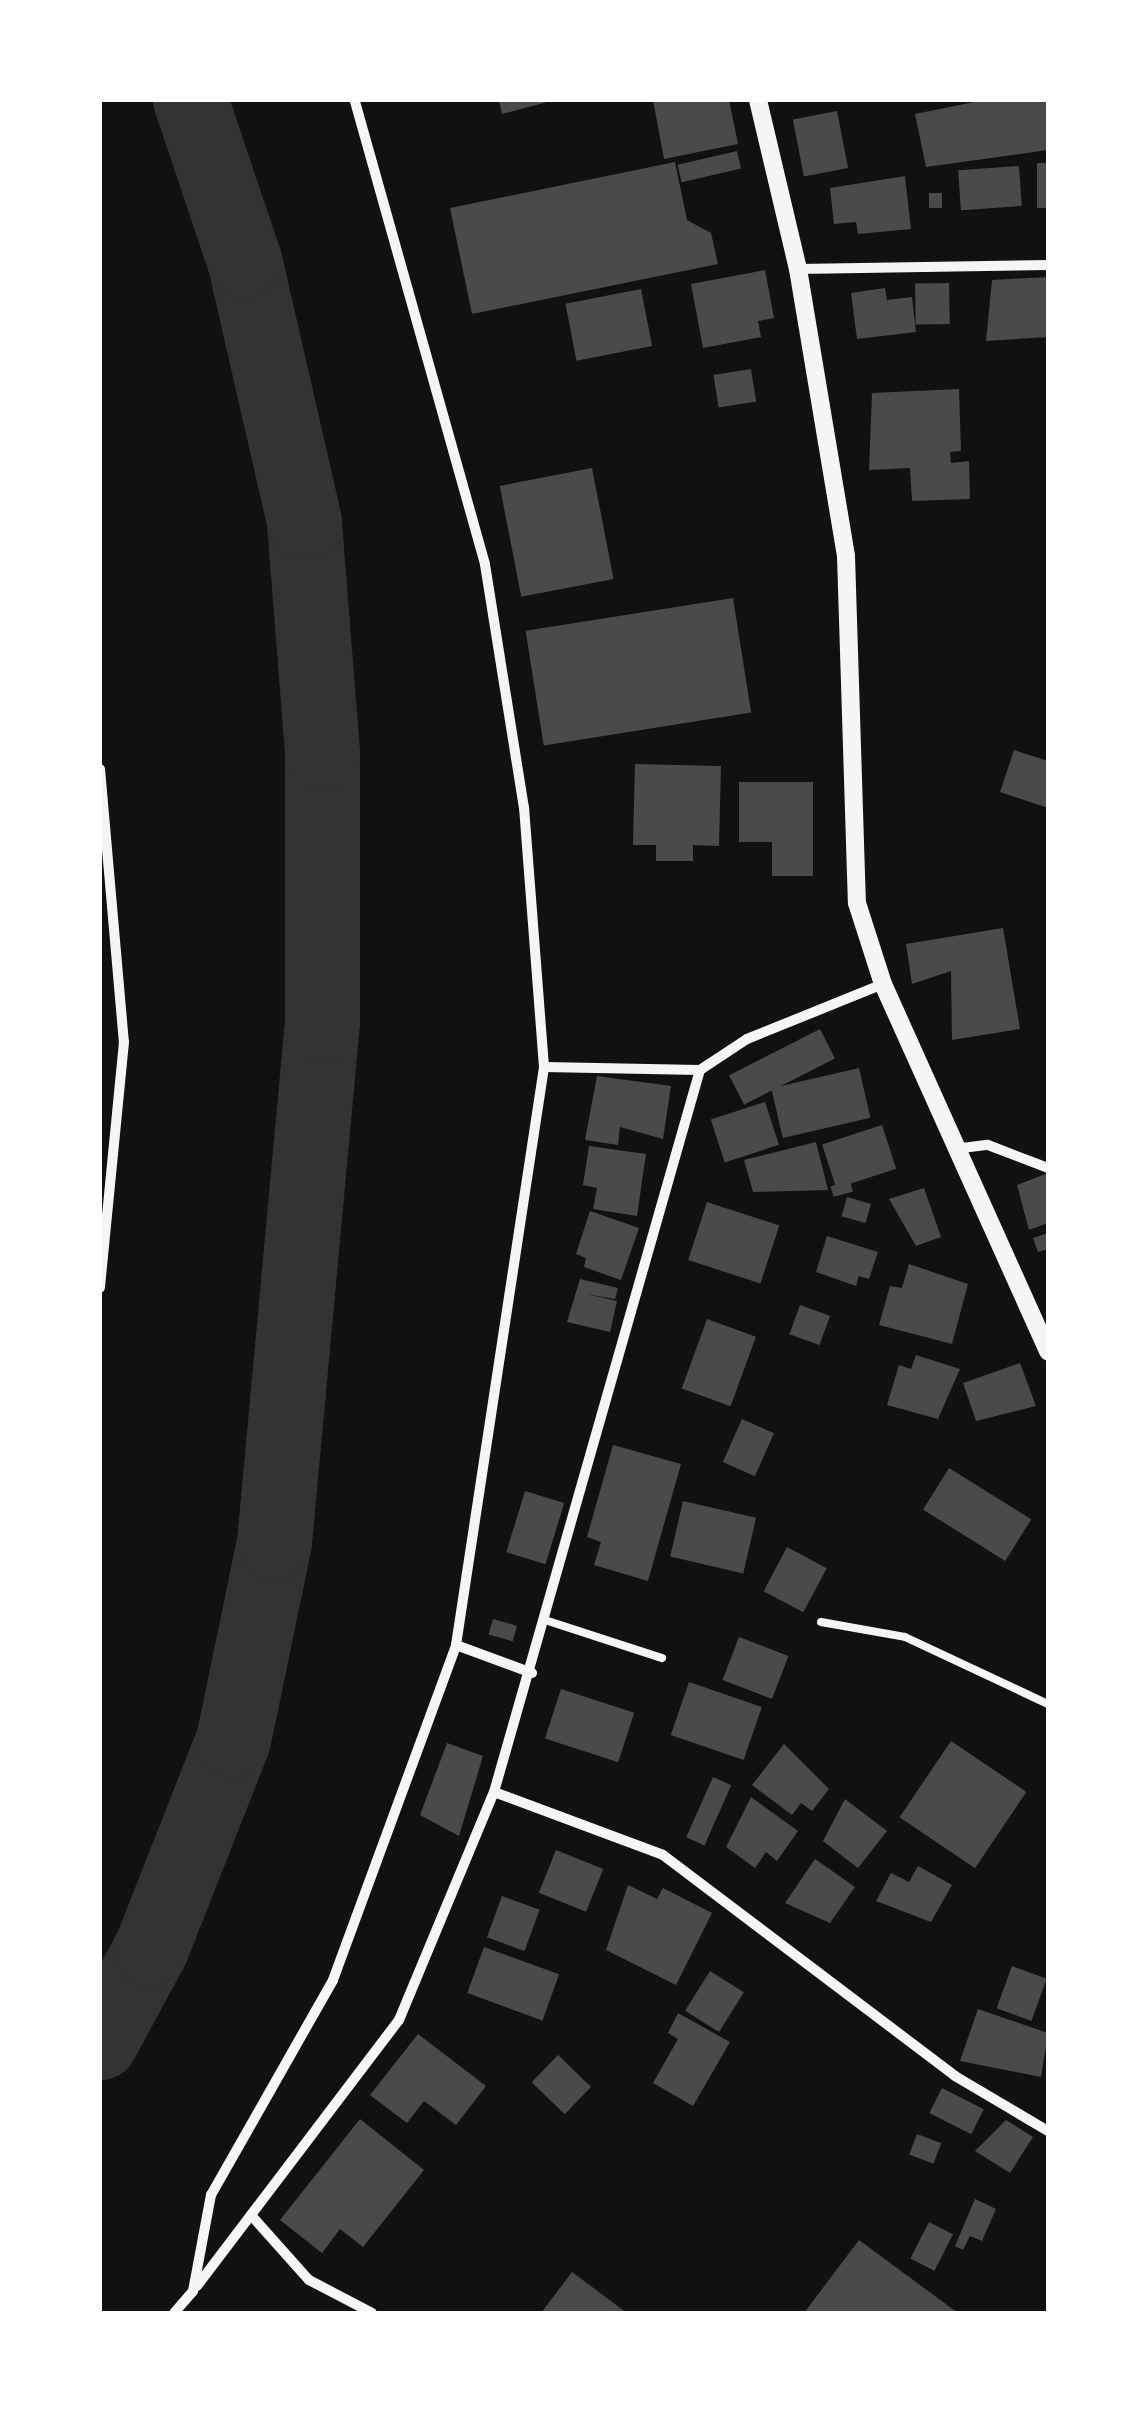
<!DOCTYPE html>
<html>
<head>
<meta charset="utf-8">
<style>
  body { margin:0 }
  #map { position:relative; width:1148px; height:2413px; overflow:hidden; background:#111; font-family:Mulish,sans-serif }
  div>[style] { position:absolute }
  .river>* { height:75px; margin:-37.5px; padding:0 37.5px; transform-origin:37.5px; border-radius:37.5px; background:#333 }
  .building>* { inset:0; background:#4a4a4a; transform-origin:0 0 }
  .service>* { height:8px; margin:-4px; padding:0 4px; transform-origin:4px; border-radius:4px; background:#f5f5f5 }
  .minor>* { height:10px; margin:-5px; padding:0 5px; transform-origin:5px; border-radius:5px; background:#f5f5f5 }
  .tertiary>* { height:18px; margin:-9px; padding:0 9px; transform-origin:9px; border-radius:9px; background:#f5f5f5 }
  span { translate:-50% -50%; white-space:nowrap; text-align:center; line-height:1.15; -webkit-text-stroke:10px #fff; paint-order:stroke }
  .frame { position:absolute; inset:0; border:102px solid #fff; pointer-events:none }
</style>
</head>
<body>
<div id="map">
  <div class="river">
    <i style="left:100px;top:2042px;width:107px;rotate:-61.5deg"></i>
    <i style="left:151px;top:1948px;width:224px;rotate:-68.5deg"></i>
    <i style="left:233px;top:1740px;width:202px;rotate:-78.3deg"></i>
    <i style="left:274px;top:1542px;width:522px;rotate:-84.73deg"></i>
    <i style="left:322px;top:1022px;width:270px;rotate:-90deg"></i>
    <i style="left:322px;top:752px;width:232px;rotate:-94.5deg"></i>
    <i style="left:304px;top:521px;width:268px;rotate:-102.9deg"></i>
    <i style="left:244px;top:260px;width:169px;rotate:-108.6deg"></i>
  </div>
  <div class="building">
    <i style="clip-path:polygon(499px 100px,551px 100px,551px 101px,502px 114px)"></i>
    <i style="clip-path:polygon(653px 100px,729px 100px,738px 144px,664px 159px)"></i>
    <i style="clip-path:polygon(984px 100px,1048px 100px,1048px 150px,926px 167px,915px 114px)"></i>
    <i style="left:837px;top:111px;width:58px;height:45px;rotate:79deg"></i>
    <i style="left:737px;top:151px;width:18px;height:61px;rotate:77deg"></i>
    <i style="clip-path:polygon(675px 162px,687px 220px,711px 233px,718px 264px,472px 314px,450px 208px)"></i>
    <i style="left:1037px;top:163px;width:11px;height:45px"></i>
    <i style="left:1019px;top:166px;width:40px;height:61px;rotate:86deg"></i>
    <i style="clip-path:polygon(905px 176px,911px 229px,858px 234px,856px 222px,834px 224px,830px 188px)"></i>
    <i style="left:942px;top:193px;width:15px;height:13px;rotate:90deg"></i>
    <i style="clip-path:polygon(765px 270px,774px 318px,758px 321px,761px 337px,703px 348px,691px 284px)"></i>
    <i style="clip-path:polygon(1048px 277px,1048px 337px,986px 341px,992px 280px)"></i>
    <i style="left:949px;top:283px;width:41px;height:34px;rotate:89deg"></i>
    <i style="clip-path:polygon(885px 288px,887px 300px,912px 297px,916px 332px,857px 339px,851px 293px)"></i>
    <i style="left:641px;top:289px;width:58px;height:77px;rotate:79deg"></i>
    <i style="left:751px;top:369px;width:33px;height:38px;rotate:81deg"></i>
    <i style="clip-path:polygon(959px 389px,961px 451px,950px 452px,951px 463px,969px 461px,970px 499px,912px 501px,910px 468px,869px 470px,872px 393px)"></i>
    <i style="left:592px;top:468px;width:113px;height:94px;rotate:79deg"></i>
    <i style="left:733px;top:598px;width:116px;height:210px;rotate:81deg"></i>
    <i style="clip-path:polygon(1014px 750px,1048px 761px,1048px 808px,1000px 792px)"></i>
    <i style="clip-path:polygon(635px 764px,721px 766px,719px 846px,693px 845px,693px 861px,656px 861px,656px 845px,633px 845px)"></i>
    <i style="clip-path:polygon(739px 782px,813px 782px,813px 876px,772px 876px,772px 842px,739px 842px)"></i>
    <i style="clip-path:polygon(1003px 928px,1020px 1029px,952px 1040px,951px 971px,912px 984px,906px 944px)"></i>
    <i style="left:820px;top:1029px;width:33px;height:102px;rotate:63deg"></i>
    <i style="left:859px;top:1068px;width:51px;height:90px;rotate:77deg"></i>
    <i style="clip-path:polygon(597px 1076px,671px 1086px,663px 1139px,620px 1127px,618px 1145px,585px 1140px)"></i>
    <i style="left:765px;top:1102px;width:45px;height:57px;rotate:72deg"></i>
    <i style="left:882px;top:1125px;width:46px;height:63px;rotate:72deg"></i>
    <i style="clip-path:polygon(816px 1142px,828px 1190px,753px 1192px,744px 1160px)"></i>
    <i style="clip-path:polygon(589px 1146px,646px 1154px,637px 1216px,593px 1209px,597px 1188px,583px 1185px)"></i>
    <i style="clip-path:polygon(1048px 1173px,1048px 1223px,1029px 1230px,1017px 1185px)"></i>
    <i style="left:850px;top:1181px;width:11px;height:20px;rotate:75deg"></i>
    <i style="clip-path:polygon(924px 1188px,941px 1237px,916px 1246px,889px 1199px)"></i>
    <i style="left:847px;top:1197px;width:25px;height:20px;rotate:16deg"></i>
    <i style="left:707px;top:1202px;width:76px;height:61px;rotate:18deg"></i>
    <i style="clip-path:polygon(590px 1211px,639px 1228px,621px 1280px,584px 1267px,586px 1258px,576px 1254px)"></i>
    <i style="clip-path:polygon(1048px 1233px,1048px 1249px,1038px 1252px,1033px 1238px)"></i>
    <i style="clip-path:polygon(827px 1236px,878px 1252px,869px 1279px,859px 1276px,856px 1286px,816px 1272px)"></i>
    <i style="clip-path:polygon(909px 1264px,968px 1284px,952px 1344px,879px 1325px,890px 1286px,902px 1288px)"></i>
    <i style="clip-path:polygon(580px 1279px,618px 1288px,615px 1299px,586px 1294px,617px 1301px,610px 1332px,567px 1322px)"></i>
    <i style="left:800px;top:1305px;width:32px;height:31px;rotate:20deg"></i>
    <i style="left:707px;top:1319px;width:52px;height:74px;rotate:20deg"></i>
    <i style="clip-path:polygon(916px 1355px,960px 1369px,938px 1419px,887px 1405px,899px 1365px,911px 1369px)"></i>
    <i style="clip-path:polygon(1020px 1363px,1036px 1406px,976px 1421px,963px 1383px)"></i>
    <i style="left:742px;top:1419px;width:35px;height:47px;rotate:24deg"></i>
    <i style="clip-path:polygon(613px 1445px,681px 1464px,648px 1581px,594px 1565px,601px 1542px,587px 1537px)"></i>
    <i style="left:949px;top:1468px;width:97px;height:49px;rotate:32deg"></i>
    <i style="left:525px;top:1491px;width:41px;height:64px;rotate:17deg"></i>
    <i style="left:683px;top:1501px;width:75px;height:57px;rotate:13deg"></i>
    <i style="left:787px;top:1547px;width:45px;height:50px;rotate:28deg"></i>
    <i style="left:493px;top:1619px;width:25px;height:16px;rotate:16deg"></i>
    <i style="left:739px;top:1637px;width:53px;height:46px;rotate:21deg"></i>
    <i style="left:689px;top:1682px;width:77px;height:56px;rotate:19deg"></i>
    <i style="left:561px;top:1689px;width:77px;height:52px;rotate:18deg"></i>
    <i style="left:951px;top:1741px;width:91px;height:92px;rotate:34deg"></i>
    <i style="clip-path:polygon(447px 1743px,483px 1756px,459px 1836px,420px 1815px)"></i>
    <i style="clip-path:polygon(784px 1744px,829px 1789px,812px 1811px,801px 1803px,792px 1815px,752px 1785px)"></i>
    <i style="left:713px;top:1777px;width:20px;height:66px;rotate:24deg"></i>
    <i style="clip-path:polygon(751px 1797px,798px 1831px,777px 1861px,766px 1852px,755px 1868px,726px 1847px)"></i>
    <i style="clip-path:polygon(845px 1799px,887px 1831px,858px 1868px,823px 1841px)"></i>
    <i style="left:556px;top:1850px;width:51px;height:46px;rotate:22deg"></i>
    <i style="clip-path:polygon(815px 1859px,855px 1887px,830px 1923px,785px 1903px)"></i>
    <i style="clip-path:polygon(918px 1866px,952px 1885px,931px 1922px,876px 1901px,891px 1873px,909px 1882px)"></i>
    <i style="clip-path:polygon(628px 1885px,657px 1899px,663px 1888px,712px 1913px,676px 1985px,606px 1950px)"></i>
    <i style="left:502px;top:1896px;width:40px;height:44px;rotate:20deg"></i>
    <i style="left:484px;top:1947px;width:80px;height:49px;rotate:20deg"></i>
    <i style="left:1012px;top:1966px;width:37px;height:45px;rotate:20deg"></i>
    <i style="left:710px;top:1971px;width:40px;height:47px;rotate:32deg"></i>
    <i style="clip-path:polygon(978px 2009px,1048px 2033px,1041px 2077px,960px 2061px)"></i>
    <i style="clip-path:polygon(678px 2013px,730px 2042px,693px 2106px,653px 2083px,678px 2039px,668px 2033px)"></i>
    <i style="clip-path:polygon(418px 2034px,486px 2086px,456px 2125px,424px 2101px,407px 2123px,370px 2095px)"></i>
    <i style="left:558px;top:2055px;width:46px;height:38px;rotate:44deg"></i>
    <i style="left:942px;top:2088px;width:47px;height:28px;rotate:27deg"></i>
    <i style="clip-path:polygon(360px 2119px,424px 2170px,363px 2247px,340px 2229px,322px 2253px,280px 2220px)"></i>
    <i style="clip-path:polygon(1006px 2120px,1033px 2137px,1010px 2173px,975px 2151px)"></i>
    <i style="left:917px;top:2134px;width:26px;height:22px;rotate:21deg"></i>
    <i style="clip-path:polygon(975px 2199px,996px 2209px,982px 2241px,970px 2236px,963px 2250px,955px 2246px)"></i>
    <i style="left:929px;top:2222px;width:27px;height:41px;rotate:27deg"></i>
    <i style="clip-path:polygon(859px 2240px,958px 2313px,804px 2313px)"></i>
    <i style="clip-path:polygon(572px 2272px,627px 2313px,541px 2313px)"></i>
  </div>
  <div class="service">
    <i style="left:548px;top:1621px;width:120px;rotate:18deg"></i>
    <i style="left:821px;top:1622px;width:85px;rotate:10.1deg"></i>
    <i style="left:905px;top:1637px;width:158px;rotate:25.1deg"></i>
  </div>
  <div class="minor">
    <i style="left:798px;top:269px;width:250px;rotate:-0.9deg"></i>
    <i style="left:100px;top:769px;width:274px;rotate:85deg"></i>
    <i style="left:124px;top:1042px;width:247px;rotate:95.6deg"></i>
    <i style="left:544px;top:1067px;width:156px;rotate:1.1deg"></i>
    <i style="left:962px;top:1148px;width:26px;rotate:-7deg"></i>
    <i style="left:988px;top:1145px;width:64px;rotate:21deg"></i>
    <i style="left:456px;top:1645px;width:81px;rotate:20.2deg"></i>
    <i style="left:494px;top:1792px;width:180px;rotate:20.4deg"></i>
    <i style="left:663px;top:1855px;width:366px;rotate:37.1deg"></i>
    <i style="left:955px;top:2076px;width:108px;rotate:30.6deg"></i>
    <i style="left:251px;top:2215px;width:87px;rotate:48.3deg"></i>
    <i style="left:309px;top:2280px;width:71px;rotate:27.6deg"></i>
    <i style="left:197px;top:2286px;width:334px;rotate:-52.8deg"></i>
    <i style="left:399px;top:2020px;width:247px;rotate:-67.4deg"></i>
    <i style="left:494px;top:1792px;width:751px;rotate:-74.08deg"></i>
    <i style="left:700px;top:1070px;width:56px;rotate:-33.4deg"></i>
    <i style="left:747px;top:1039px;width:147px;rotate:-22deg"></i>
    <i style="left:174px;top:2313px;width:29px;rotate:-49deg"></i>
    <i style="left:193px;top:2291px;width:98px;rotate:-79.4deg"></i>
    <i style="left:211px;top:2195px;width:247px;rotate:-60.4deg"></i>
    <i style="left:333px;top:1980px;width:357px;rotate:-69.8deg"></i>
    <i style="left:456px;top:1645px;width:585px;rotate:-81.34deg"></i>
    <i style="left:544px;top:1067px;width:260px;rotate:-94.4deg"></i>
    <i style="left:524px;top:808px;width:247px;rotate:-99.1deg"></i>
    <i style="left:485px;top:564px;width:482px;rotate:-105.7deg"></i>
  </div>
  <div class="tertiary">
    <i style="left:758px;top:100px;width:174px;rotate:76.7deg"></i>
    <i style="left:798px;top:269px;width:291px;rotate:80.5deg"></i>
    <i style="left:846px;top:556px;width:347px;rotate:88.2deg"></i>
    <i style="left:857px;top:903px;width:85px;rotate:72.2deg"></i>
    <i style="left:883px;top:984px;width:403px;rotate:65.8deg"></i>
  </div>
  <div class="frame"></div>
</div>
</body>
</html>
